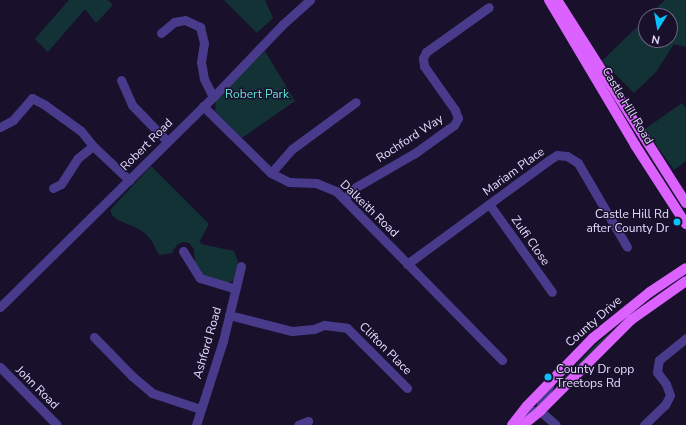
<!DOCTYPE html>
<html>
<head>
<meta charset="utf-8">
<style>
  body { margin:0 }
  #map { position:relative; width:686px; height:425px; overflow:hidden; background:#19102c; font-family:"Nunito Sans",sans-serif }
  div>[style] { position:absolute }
  .green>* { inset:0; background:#133236 }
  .minor>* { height:9px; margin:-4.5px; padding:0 4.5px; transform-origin:4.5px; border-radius:4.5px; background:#493b8c }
  .major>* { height:10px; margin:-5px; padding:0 5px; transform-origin:5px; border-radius:5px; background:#db62ff }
  .dots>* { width:11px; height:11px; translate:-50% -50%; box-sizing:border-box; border:2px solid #19102c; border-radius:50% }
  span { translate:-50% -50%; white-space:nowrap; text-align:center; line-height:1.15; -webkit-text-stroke:3px #19102c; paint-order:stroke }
  .park-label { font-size:12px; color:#62e4d6 }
  .street-label { font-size:12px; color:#e5dbff }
  .poi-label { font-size:12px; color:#e5dbff }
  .right { translate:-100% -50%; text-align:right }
  .left { translate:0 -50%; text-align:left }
  .north { position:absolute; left:638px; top:8px; width:40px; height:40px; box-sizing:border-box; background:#19102c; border:1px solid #6b6180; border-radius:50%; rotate:191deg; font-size:11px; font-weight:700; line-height:16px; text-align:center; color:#e5dbff }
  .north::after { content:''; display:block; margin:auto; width:14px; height:18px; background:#07c2ff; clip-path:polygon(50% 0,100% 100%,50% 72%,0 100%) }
</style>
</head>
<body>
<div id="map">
  <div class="green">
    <i style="clip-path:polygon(69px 0,108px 0,113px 5px,96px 23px,85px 9px,48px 52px,35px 39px)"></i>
    <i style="clip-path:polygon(224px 0,265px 0,273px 18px,257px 33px)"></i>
    <i style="clip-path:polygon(665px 0,686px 0,686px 47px,674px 44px,656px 72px,634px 93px,602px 61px,646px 18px,646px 40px,670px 40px,670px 16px,648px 16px)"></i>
    <i style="clip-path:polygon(265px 51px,295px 101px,242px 138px,215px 111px,216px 99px)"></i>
    <i style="clip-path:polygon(682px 103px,686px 108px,686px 161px,674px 170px,645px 129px)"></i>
    <i style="clip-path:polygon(151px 166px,209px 224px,200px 241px,201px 244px,234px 251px,238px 262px,234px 280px,228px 283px,203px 275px,195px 263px,194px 249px,189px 243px,184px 242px,178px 244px,173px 250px,173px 253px,159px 255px,152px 241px,145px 233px,137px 228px,118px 220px,112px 215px,110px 210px)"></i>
    <i style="clip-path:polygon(615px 329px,556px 388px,555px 388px,597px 343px)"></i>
  </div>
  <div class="minor">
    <i style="left:161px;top:33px;width:17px;rotate:-40deg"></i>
    <i style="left:174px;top:22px;width:11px;rotate:-10deg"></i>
    <i style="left:185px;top:20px;width:17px;rotate:25deg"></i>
    <i style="left:200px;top:27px;width:16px;rotate:76deg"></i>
    <i style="left:204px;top:43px;width:19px;rotate:99deg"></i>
    <i style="left:201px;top:62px;width:17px;rotate:80deg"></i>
    <i style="left:204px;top:79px;width:20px;rotate:63deg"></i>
    <i style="left:121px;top:80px;width:27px;rotate:66deg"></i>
    <i style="left:132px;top:105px;width:50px;rotate:45.8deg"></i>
    <i style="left:203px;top:106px;width:95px;rotate:44.6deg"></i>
    <i style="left:271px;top:173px;width:20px;rotate:27deg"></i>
    <i style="left:289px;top:182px;width:27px;rotate:2deg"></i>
    <i style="left:316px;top:183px;width:22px;rotate:22deg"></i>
    <i style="left:336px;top:191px;width:237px;rotate:45.5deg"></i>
    <i style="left:0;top:127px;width:15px;rotate:-28deg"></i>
    <i style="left:13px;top:120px;width:29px;rotate:-49deg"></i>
    <i style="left:32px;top:98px;width:15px;rotate:28deg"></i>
    <i style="left:45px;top:105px;width:44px;rotate:35.8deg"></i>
    <i style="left:81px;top:131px;width:19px;rotate:51deg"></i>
    <i style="left:93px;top:146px;width:50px;rotate:43.4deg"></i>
    <i style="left:271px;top:173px;width:32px;rotate:-49deg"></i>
    <i style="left:292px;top:149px;width:79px;rotate:-36.3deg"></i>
    <i style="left:53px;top:188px;width:9px;rotate:-27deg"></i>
    <i style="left:61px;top:184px;width:31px;rotate:-57deg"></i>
    <i style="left:78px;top:158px;width:19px;rotate:-39deg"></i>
    <i style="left:344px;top:199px;width:17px;rotate:-45deg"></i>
    <i style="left:356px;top:187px;width:68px;rotate:-30deg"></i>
    <i style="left:415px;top:153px;width:48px;rotate:-35.7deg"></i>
    <i style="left:454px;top:125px;width:8px;rotate:-60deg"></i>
    <i style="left:458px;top:118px;width:9px;rotate:-111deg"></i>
    <i style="left:455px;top:110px;width:54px;rotate:-125.2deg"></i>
    <i style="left:424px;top:66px;width:8px;rotate:-97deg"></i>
    <i style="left:423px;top:58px;width:7px;rotate:-63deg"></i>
    <i style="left:426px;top:52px;width:77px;rotate:-35.5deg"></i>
    <i style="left:489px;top:204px;width:108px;rotate:54.4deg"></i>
    <i style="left:183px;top:251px;width:32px;rotate:58deg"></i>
    <i style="left:200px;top:278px;width:37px;rotate:17deg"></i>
    <i style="left:407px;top:264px;width:176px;rotate:-36.2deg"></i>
    <i style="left:549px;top:160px;width:9px;rotate:-32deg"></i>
    <i style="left:557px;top:155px;width:10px;rotate:6deg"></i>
    <i style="left:567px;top:156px;width:13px;rotate:32deg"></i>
    <i style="left:578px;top:163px;width:97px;rotate:59.7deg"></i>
    <i style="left:0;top:307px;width:299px;rotate:-44.6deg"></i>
    <i style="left:213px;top:97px;width:100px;rotate:-46.2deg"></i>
    <i style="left:282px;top:25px;width:38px;rotate:-42deg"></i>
    <i style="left:229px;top:315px;width:65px;rotate:14.3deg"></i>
    <i style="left:292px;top:331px;width:22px;rotate:-5deg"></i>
    <i style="left:314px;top:329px;width:11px;rotate:-22deg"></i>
    <i style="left:324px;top:325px;width:23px;rotate:7deg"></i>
    <i style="left:347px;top:328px;width:85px;rotate:45deg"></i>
    <i style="left:94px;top:337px;width:54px;rotate:45.7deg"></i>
    <i style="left:132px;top:376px;width:26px;rotate:40deg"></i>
    <i style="left:152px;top:393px;width:51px;rotate:18.4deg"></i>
    <i style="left:0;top:367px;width:81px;rotate:45.5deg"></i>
    <i style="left:540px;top:411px;width:7px;rotate:-82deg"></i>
    <i style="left:541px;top:404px;width:22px;rotate:-66deg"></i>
    <i style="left:520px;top:415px;width:12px;rotate:-20deg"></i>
    <i style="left:531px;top:411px;width:9px"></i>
    <i style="left:540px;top:411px;width:21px;rotate:41deg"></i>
    <i style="left:196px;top:425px;width:88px;rotate:-72.2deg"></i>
    <i style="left:223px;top:341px;width:77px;rotate:-76.5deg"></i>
    <i style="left:298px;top:425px;width:11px;rotate:-22deg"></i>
    <i style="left:644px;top:425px;width:29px;rotate:-44deg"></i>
    <i style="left:665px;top:405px;width:11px;rotate:-63deg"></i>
    <i style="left:670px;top:395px;width:12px;rotate:-110deg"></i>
    <i style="left:666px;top:384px;width:15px;rotate:-127deg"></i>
    <i style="left:657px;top:372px;width:12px;rotate:-81deg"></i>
    <i style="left:659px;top:360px;width:35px;rotate:-39deg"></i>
  </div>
  <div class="major">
    <i style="left:549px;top:0;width:169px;rotate:59.3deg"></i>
    <i style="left:635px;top:145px;width:94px;rotate:57.2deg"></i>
    <i style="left:559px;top:3px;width:237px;rotate:57.6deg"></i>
    <i style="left:512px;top:425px;width:24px;rotate:-52deg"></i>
    <i style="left:527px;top:406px;width:95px;rotate:-45.9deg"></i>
    <i style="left:593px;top:338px;width:73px;rotate:-38.9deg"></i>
    <i style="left:650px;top:292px;width:43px;rotate:-33.7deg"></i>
    <i style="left:523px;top:425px;width:22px;rotate:-39deg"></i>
    <i style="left:540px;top:411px;width:129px;rotate:-45deg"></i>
    <i style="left:631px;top:320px;width:67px;rotate:-35.3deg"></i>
  </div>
  <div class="dots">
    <i style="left:677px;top:222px;background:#07c2ff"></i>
    <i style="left:548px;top:377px;background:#07c2ff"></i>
  </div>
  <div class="park-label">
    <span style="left:257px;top:95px">Robert Park</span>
  </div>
  <div class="street-label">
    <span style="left:627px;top:106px;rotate:59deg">Castle Hill Road</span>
    <span style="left:410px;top:139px;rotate:-33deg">Rochford Way</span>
    <span style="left:147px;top:145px;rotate:-45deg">Robert Road</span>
    <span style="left:514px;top:172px;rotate:-36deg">Mariam Place</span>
    <span style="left:369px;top:209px;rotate:44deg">Dalkeith Road</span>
    <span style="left:530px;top:241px;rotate:55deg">Zulfi Close</span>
    <span style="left:594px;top:322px;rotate:-41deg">County Drive</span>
    <span style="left:208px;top:343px;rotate:-74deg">Ashford Road</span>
    <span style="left:385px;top:349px;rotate:45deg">Clifton Place</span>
    <span style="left:37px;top:388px;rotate:45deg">John Road</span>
  </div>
  <div class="poi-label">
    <span class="right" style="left:669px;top:222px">Castle Hill Rd<br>after County Dr</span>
    <span class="left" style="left:556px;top:377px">County Dr opp<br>Treetops Rd</span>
  </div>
  <div class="north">N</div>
</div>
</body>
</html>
